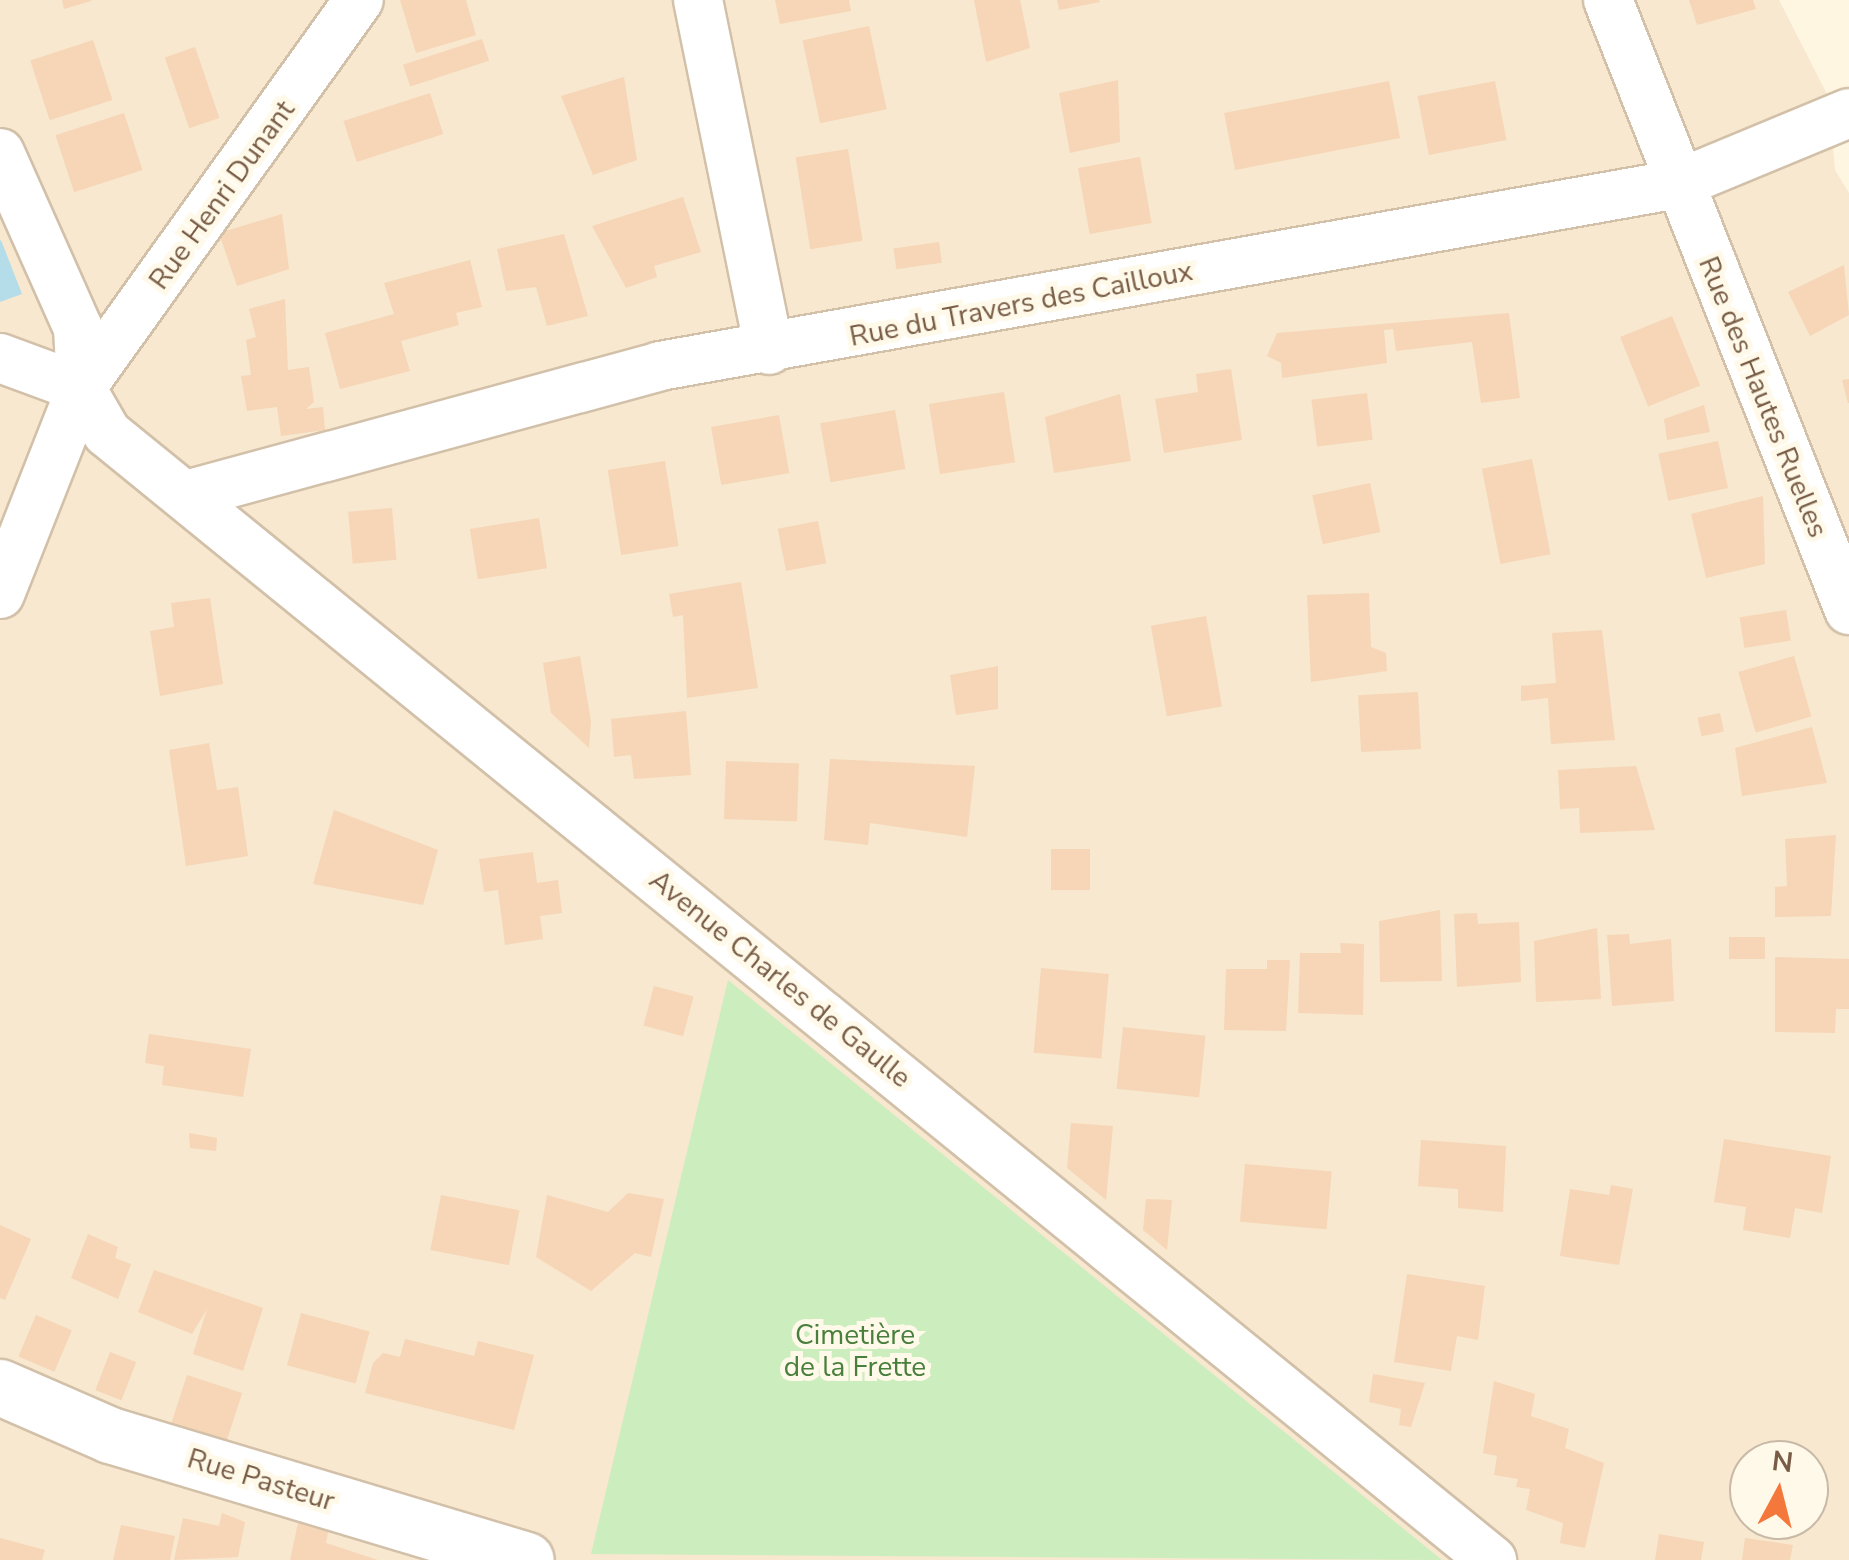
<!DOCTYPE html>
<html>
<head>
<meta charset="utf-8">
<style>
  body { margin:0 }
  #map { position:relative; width:1849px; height:1560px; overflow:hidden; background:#fef6e1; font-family:"Nunito Sans",sans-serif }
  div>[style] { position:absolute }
  .residential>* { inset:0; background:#f7e8cf }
  .green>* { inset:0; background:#ccedbe }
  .water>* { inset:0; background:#b4dce9 }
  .building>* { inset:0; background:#f6d6b6; transform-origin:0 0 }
  .roads { filter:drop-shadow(2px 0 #d2c0a9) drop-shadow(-2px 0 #d2c0a9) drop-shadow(0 2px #d2c0a9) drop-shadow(0 -2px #d2c0a9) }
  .street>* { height:48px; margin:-24px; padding:0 24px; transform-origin:24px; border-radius:24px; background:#fff }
  .secondary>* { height:55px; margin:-27.5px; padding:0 27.5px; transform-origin:27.5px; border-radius:27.5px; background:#fff }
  span { translate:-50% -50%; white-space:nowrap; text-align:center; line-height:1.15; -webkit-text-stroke:10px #fff9e9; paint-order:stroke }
  .street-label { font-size:28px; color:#785c45 }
  .park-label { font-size:28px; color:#497f3c }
  .north { position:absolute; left:1729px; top:1440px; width:100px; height:100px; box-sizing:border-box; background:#fff9e9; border:2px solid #c9baa7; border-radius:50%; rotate:7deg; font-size:28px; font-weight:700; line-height:40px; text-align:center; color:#785c45 }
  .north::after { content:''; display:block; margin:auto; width:35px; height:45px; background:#f4773b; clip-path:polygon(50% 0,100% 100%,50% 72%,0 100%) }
</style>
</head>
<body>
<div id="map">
  <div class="residential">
    <i style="clip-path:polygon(evenodd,0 0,1779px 0,1829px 98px,1835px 170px,1849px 193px,1849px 1560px,0 1560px,0 0,1749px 1460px,1809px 1460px,1809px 1520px,1749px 1520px,1749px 1460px)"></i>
  </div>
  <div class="green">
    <i style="clip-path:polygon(728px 980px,1442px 1560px,591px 1554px)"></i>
  </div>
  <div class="water">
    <i style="clip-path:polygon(1px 240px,22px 294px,0 302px,0 241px)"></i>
  </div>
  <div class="building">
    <i style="clip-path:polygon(62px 0,91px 0,91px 1px,64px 9px)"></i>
    <i style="clip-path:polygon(400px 0,466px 0,476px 35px,416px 53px)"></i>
    <i style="clip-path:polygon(775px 0,849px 0,851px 11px,780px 24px)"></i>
    <i style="clip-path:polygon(974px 0,1020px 0,1030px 48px,986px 62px)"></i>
    <i style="clip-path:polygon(1057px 0,1099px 0,1100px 2px,1059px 10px)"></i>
    <i style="clip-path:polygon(1689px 0,1753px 0,1756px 9px,1697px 25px)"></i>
    <i style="left:869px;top:26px;width:85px;height:68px;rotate:78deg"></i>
    <i style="left:482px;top:39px;width:23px;height:83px;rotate:72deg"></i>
    <i style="left:93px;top:40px;width:63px;height:66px;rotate:72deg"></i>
    <i style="left:195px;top:47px;width:75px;height:32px;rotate:71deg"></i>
    <i style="clip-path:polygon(624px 77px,637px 160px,593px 175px,561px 96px)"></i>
    <i style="clip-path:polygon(1118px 80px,1120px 142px,1070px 153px,1059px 93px)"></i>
    <i style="left:1389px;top:81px;width:58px;height:168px;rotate:79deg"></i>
    <i style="left:1495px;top:81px;width:60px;height:79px;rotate:79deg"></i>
    <i style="left:430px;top:93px;width:43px;height:91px;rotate:72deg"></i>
    <i style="left:124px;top:113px;width:60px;height:72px;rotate:72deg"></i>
    <i style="left:848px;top:149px;width:93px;height:53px;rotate:81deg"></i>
    <i style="left:1140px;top:157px;width:67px;height:63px;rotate:80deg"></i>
    <i style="clip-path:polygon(683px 197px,701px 252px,654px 266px,657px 277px,626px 288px,592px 226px)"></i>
    <i style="clip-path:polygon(282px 214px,289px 269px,237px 286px,219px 233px)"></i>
    <i style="clip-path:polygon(564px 234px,588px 316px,547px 326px,536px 287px,506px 291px,497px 249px)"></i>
    <i style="left:939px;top:242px;width:21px;height:46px;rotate:82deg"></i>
    <i style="clip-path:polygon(470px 260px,482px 307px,456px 313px,459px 325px,401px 341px,410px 371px,340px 389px,325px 333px,394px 314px,384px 283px)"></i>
    <i style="clip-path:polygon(1844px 265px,1849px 315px,1810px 336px,1788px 292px)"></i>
    <i style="clip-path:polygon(285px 299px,288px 370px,309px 367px,314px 402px,306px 409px,323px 407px,325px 430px,281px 436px,277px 407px,247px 411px,241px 376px,251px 375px,246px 340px,256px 337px,249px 309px)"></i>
    <i style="clip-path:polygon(1509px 313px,1520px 398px,1481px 403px,1472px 342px,1396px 351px,1393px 329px,1384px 330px,1387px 363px,1282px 378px,1281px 363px,1267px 356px,1277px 333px)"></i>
    <i style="left:1672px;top:316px;width:75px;height:56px;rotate:68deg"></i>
    <i style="clip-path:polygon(1231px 369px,1242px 440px,1164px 453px,1155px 399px,1198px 392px,1196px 374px)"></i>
    <i style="clip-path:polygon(1849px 379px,1849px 403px,1848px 403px,1842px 380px)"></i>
    <i style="left:1004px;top:392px;width:71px;height:76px;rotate:81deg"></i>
    <i style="left:1367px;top:393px;width:47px;height:56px;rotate:83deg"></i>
    <i style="clip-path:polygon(1120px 394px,1131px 461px,1054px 473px,1045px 417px)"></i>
    <i style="clip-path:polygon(1704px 405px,1710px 432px,1667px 440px,1664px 419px)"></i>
    <i style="left:895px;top:410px;width:60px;height:76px;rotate:80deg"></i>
    <i style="left:779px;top:415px;width:59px;height:69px;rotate:80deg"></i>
    <i style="left:1718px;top:441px;width:48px;height:61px;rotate:78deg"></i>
    <i style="left:1532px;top:459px;width:97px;height:51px;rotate:79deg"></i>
    <i style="left:665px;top:461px;width:86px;height:58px;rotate:81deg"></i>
    <i style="left:1370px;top:483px;width:50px;height:59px;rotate:78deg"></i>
    <i style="clip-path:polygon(1763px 496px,1765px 564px,1706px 578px,1691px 514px)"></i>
    <i style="left:392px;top:508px;width:52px;height:44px;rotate:85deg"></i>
    <i style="left:539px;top:518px;width:51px;height:70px;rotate:81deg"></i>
    <i style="left:818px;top:521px;width:43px;height:41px;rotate:79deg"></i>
    <i style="clip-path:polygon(741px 582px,758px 688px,687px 698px,683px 615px,673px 617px,669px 594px)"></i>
    <i style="clip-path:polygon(1369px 593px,1371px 647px,1386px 653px,1387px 671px,1311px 682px,1307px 595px)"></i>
    <i style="clip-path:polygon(210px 598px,223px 684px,160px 696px,150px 631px,174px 627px,171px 603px)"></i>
    <i style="left:1786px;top:610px;width:31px;height:47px;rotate:81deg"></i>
    <i style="left:1206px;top:616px;width:92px;height:56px;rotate:80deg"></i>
    <i style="clip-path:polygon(1602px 630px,1615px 740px,1551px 744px,1548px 698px,1521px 701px,1521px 686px,1556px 683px,1552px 633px)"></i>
    <i style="clip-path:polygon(580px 656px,591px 721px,589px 748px,551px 713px,543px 663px)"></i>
    <i style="left:1794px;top:656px;width:63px;height:58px;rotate:74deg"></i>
    <i style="clip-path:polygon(998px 666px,998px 709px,956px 715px,950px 675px)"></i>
    <i style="left:1418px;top:692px;width:57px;height:60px;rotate:87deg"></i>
    <i style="clip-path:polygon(686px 711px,691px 775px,634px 779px,631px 755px,614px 757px,611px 719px)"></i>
    <i style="left:1720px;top:713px;width:19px;height:23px;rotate:78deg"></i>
    <i style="clip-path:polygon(1812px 727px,1827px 783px,1742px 796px,1735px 748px)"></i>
    <i style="clip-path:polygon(209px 743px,217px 790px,238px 787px,248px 856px,186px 866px,169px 750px)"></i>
    <i style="clip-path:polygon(830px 759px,975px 766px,967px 837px,870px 823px,868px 845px,824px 840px)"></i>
    <i style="left:726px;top:761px;width:73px;height:58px;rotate:2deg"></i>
    <i style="clip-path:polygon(1636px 766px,1655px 830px,1580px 833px,1579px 808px,1560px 809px,1558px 770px)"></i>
    <i style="clip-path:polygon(334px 810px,438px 850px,423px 905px,313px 884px)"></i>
    <i style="clip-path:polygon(1836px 835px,1831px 916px,1775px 917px,1775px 887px,1787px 886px,1785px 839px)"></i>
    <i style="left:1051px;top:849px;width:39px;height:41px"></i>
    <i style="clip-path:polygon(533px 852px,537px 883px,558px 880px,562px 913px,540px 916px,543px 939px,505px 945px,498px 890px,484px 892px,479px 859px)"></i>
    <i style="clip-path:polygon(1440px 910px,1442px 981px,1380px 982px,1379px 921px)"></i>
    <i style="clip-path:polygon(1477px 913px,1478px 924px,1519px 922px,1521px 982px,1457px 987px,1454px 914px)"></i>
    <i style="clip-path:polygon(1597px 928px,1601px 999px,1536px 1002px,1534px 941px)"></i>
    <i style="clip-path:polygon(1629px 934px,1630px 944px,1671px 939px,1674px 1001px,1612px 1006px,1607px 935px)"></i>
    <i style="left:1729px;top:937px;width:36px;height:22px"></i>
    <i style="clip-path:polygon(1340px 943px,1364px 944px,1363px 1015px,1298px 1013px,1300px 953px,1341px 953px)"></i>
    <i style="clip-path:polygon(1775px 957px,1849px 959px,1849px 1009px,1836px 1009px,1835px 1033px,1775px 1032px)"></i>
    <i style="clip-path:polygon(1267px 960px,1290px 960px,1286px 1031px,1224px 1030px,1226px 969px,1267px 969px)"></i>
    <i style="left:1041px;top:968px;width:68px;height:85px;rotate:5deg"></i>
    <i style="left:654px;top:986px;width:41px;height:41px;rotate:15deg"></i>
    <i style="left:1123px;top:1027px;width:83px;height:62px;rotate:6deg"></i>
    <i style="clip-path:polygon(149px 1034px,251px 1049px,243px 1097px,162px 1085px,164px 1066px,145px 1063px)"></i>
    <i style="clip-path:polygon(1071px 1123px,1113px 1126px,1106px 1200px,1067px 1168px)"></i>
    <i style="clip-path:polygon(189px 1133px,217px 1138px,216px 1151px,190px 1148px)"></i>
    <i style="clip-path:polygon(1724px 1139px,1831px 1156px,1822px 1213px,1795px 1208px,1790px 1238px,1743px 1230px,1746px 1207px,1714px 1202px)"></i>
    <i style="clip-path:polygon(1421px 1140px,1506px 1146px,1503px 1212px,1458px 1208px,1458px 1189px,1418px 1186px)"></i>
    <i style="left:1245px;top:1164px;width:87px;height:58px;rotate:5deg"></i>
    <i style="clip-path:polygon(1611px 1185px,1633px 1189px,1619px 1265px,1560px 1256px,1570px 1189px,1609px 1195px)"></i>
    <i style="clip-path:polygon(628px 1193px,664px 1199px,651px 1257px,635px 1253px,591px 1291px,536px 1257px,547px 1195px,608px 1212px)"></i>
    <i style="left:441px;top:1195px;width:80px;height:56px;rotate:11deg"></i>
    <i style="clip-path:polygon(1146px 1199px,1172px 1200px,1167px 1250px,1143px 1230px)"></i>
    <i style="clip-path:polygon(0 1225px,31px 1239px,5px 1300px,0 1298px)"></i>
    <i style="clip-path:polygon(88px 1234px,118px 1247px,115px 1258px,131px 1264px,118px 1299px,71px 1278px)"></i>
    <i style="clip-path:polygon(154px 1270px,263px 1308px,243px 1371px,193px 1354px,207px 1309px,192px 1334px,138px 1312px)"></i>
    <i style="clip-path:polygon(1407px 1274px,1485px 1286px,1478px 1340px,1457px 1336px,1451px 1371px,1394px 1362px)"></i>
    <i style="left:301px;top:1313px;width:71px;height:54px;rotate:15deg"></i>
    <i style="left:36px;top:1315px;width:39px;height:45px;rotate:23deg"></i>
    <i style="clip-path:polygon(405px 1339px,474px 1356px,478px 1341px,534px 1355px,514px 1430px,365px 1393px,373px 1363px,383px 1353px,400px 1357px)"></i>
    <i style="left:110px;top:1352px;width:28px;height:41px;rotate:21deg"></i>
    <i style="clip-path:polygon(1373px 1374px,1425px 1383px,1411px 1427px,1399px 1425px,1401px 1409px,1369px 1402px)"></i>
    <i style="left:187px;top:1375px;width:58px;height:51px;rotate:18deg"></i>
    <i style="clip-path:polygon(1494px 1381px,1535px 1394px,1531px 1416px,1569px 1429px,1565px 1448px,1604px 1463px,1585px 1548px,1560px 1543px,1563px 1523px,1526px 1510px,1530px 1489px,1516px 1487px,1518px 1479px,1494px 1475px,1497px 1456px,1483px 1453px)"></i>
    <i style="clip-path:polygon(222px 1513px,245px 1522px,238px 1557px,174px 1560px,183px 1518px,219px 1526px)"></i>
    <i style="clip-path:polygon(298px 1523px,328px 1532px,326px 1543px,378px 1560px,290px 1560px)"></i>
    <i style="clip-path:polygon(121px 1525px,175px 1536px,170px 1560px,113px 1560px)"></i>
    <i style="clip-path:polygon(1659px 1534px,1704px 1542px,1701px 1560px,1655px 1560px)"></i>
    <i style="clip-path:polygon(0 1538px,45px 1550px,42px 1560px,0 1560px)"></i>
    <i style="clip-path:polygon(1745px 1538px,1793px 1545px,1790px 1560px,1742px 1560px)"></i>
  </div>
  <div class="roads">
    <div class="street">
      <i style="left:698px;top:0;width:357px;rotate:78.5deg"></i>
      <i style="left:1608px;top:0;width:656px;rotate:68.44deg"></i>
      <i style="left:0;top:153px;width:192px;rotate:66deg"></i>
      <i style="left:78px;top:328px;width:60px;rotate:87.1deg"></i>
      <i style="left:81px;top:388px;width:52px;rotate:60deg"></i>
      <i style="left:107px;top:433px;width:1786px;rotate:39.14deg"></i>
      <i style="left:0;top:358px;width:86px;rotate:20.3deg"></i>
      <i style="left:190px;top:494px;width:487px;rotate:-15.2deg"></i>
      <i style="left:660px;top:366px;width:1034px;rotate:-10.14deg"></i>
      <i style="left:1678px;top:184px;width:185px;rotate:-22.5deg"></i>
      <i style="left:0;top:594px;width:221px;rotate:-68.5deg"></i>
      <i style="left:81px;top:388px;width:477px;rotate:-54.4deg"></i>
    </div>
    <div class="secondary">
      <i style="left:0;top:1387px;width:120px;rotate:23.6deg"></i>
      <i style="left:110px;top:1435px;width:434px;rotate:16.7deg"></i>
    </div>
  </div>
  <div class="street-label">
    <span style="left:222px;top:195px;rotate:-54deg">Rue Henri Dunant</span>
    <span style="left:1021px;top:304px;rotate:-11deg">Rue du Travers des Cailloux</span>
    <span style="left:1763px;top:397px;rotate:68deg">Rue des Hautes Ruelles</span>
    <span style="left:780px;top:979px;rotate:39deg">Avenue Charles de Gaulle</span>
    <span style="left:261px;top:1480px;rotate:17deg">Rue Pasteur</span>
  </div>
  <div class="park-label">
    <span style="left:855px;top:1351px">Cimetière<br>de la Frette</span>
  </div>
  <div class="north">N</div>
</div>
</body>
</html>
